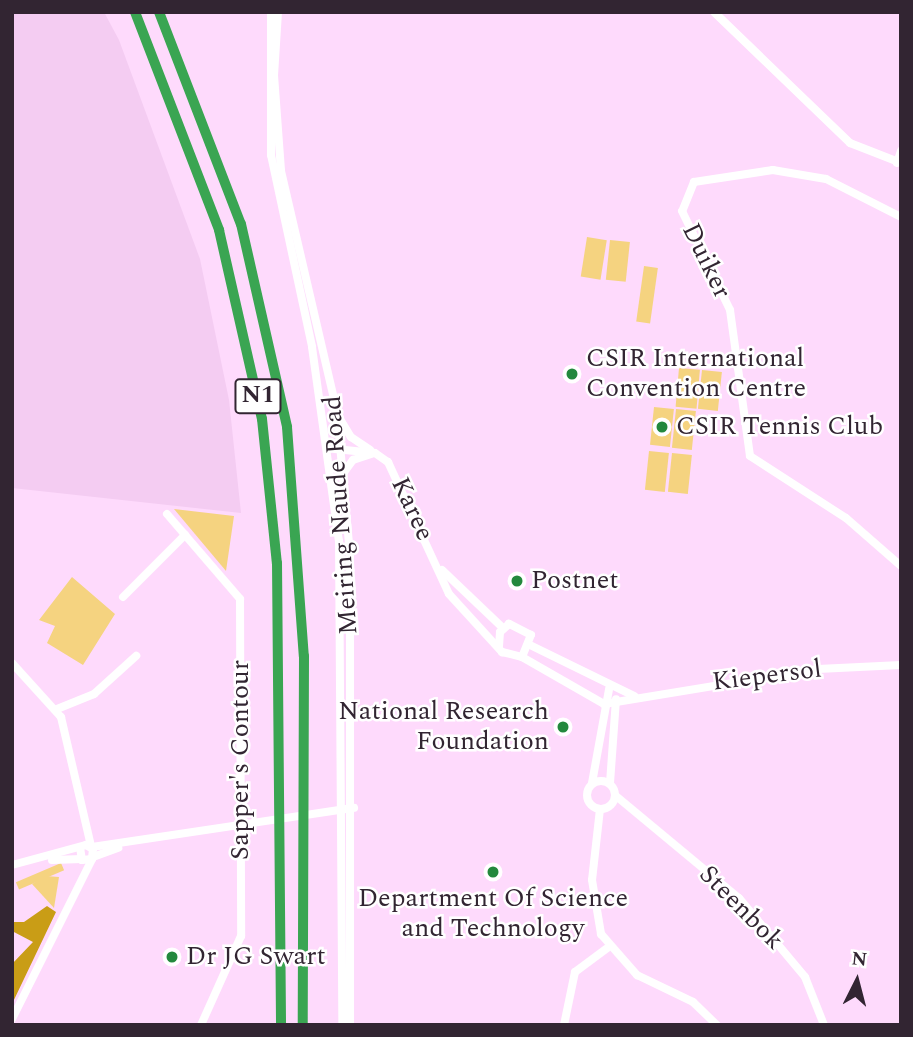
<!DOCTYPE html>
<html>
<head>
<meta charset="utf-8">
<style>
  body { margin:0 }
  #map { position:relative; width:913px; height:1037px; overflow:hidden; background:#fedafc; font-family:Spectral,serif }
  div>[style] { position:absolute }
  .built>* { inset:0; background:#f4ccf2 }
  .green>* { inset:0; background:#f5d380; transform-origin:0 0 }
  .forest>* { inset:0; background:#c99d16 }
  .minor>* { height:8px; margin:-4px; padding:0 4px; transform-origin:4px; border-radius:4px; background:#fff }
  .minor>.ring { margin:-4px; padding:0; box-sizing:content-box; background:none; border:8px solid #fff; border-radius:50% }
  .highway>* { height:10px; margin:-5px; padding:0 5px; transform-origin:5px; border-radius:5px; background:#3aa552 }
  .dots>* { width:19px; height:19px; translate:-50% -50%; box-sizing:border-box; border:4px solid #fff; border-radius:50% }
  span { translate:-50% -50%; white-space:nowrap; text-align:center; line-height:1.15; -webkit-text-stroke:5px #fff; paint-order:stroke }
  .shield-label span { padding:2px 5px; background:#fff; border:2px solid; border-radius:5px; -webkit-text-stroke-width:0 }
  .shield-label { font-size:24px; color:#322532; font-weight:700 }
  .street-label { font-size:26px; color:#322532 }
  .poi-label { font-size:26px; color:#322532 }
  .left { translate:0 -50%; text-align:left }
  .right { translate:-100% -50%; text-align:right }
  .frame { position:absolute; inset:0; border:14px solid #322532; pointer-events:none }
  .north { position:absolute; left:822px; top:946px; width:70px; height:70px; -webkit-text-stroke:5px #fff; paint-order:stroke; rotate:6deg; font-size:19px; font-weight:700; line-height:28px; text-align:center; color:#322532 }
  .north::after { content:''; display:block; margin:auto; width:24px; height:32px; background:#322532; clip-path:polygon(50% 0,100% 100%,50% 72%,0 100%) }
</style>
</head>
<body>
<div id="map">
  <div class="built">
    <i style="clip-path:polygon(12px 12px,104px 12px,119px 40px,200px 259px,229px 400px,241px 513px,12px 488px)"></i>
  </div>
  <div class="green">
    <i style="left:587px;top:237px;width:20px;height:40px;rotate:9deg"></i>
    <i style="left:610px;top:240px;width:20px;height:40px;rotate:6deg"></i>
    <i style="left:644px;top:266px;width:14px;height:56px;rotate:8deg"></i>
    <i style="left:679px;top:368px;width:21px;height:39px;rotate:5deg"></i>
    <i style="left:702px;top:370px;width:20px;height:39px;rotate:6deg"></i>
    <i style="left:654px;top:407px;width:20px;height:38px;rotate:6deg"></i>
    <i style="left:676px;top:409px;width:20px;height:39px;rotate:6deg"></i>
    <i style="left:649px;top:451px;width:20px;height:39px;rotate:6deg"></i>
    <i style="left:672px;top:453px;width:20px;height:39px;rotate:6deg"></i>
    <i style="clip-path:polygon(174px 509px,234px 516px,226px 571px)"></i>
    <i style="clip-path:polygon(72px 577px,115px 614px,83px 665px,47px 643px,55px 626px,39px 620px)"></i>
    <i style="left:61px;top:863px;width:8px;height:49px;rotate:67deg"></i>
    <i style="clip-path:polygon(46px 876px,59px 877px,54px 908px,32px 884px)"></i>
  </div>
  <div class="forest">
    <i style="clip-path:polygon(47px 906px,56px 912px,12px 1004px,12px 964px,33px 942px,12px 931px,12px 922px,24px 922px)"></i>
  </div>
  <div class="minor">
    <i style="left:271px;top:12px;width:143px;rotate:90deg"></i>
    <i style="left:271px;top:155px;width:196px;rotate:77.9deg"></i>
    <i style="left:312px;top:347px;width:196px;rotate:82.1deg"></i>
    <i style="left:339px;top:541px;width:484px;rotate:89.6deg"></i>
    <i style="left:278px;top:12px;width:63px;rotate:93.6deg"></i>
    <i style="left:274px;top:75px;width:96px;rotate:85.8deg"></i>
    <i style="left:281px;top:171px;width:247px;rotate:76.9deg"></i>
    <i style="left:337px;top:412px;width:144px;rotate:84.8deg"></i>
    <i style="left:350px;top:555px;width:470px;rotate:90deg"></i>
    <i style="left:714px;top:12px;width:189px;rotate:43.9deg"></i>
    <i style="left:850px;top:143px;width:55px;rotate:21.4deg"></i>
    <i style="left:897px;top:163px;width:13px;rotate:-72deg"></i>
    <i style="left:901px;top:217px;width:84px;rotate:-153.1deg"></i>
    <i style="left:826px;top:179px;width:54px;rotate:-170.4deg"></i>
    <i style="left:773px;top:170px;width:80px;rotate:171.4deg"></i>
    <i style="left:694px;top:182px;width:31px;rotate:112deg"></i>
    <i style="left:682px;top:211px;width:110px;rotate:64.1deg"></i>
    <i style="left:730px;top:310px;width:147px;rotate:82.2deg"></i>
    <i style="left:750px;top:456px;width:114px;rotate:32.9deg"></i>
    <i style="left:846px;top:518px;width:73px;rotate:41.1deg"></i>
    <i style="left:337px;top:414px;width:27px;rotate:59deg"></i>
    <i style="left:351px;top:437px;width:23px;rotate:34deg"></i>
    <i style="left:335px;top:449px;width:40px;rotate:5.7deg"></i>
    <i style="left:375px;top:453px;width:16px;rotate:35deg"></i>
    <i style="left:388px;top:462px;width:145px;rotate:65.2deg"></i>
    <i style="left:449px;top:594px;width:79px;rotate:47.6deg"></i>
    <i style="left:502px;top:652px;width:21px;rotate:14deg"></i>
    <i style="left:522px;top:657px;width:24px;rotate:-68deg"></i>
    <i style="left:531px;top:635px;width:25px;rotate:-153deg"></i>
    <i style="left:509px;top:624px;width:12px;rotate:138deg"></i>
    <i style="left:500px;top:632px;width:14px;rotate:94deg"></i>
    <i style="left:342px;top:475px;width:19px;rotate:-54deg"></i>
    <i style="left:353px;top:460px;width:20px;rotate:-18deg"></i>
    <i style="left:167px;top:514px;width:112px;rotate:49.3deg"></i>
    <i style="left:240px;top:599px;width:337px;rotate:89.8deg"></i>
    <i style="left:241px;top:936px;width:98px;rotate:114.2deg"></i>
    <i style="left:442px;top:570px;width:84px;rotate:43.6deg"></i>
    <i style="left:123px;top:597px;width:88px;rotate:-45deg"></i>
    <i style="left:532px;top:646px;width:114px;rotate:26.1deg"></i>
    <i style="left:522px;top:657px;width:95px;rotate:29.8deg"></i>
    <i style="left:604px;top:704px;width:217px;rotate:-9.3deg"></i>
    <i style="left:818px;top:669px;width:83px;rotate:-2.8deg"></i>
    <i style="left:12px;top:663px;width:73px;rotate:47.8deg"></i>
    <i style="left:61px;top:717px;width:132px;rotate:76.9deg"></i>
    <i style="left:57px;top:709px;width:40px;rotate:-22deg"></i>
    <i style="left:94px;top:694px;width:57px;rotate:-42.1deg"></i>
    <i class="ring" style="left:587px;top:781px;width:20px;height:20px"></i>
    <i style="left:592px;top:783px;width:96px;rotate:-79.7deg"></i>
    <i style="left:610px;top:783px;width:84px;rotate:-85.9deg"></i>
    <i style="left:616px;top:796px;width:160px;rotate:39.7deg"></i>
    <i style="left:739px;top:898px;width:103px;rotate:50.1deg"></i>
    <i style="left:805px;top:977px;width:52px;rotate:68.4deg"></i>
    <i style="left:600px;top:809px;width:71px;rotate:96.4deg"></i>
    <i style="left:592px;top:880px;width:55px;rotate:80.5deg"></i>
    <i style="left:601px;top:934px;width:55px;rotate:48.7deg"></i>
    <i style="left:637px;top:975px;width:62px;rotate:25.7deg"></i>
    <i style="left:693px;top:1002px;width:33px;rotate:44deg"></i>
    <i style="left:92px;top:847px;width:265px;rotate:-8.5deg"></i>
    <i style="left:93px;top:857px;width:27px;rotate:-20deg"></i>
    <i style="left:52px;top:860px;width:30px;rotate:-2deg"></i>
    <i style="left:12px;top:865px;width:77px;rotate:-15.1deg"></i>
    <i style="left:86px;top:845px;width:8px;rotate:30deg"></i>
    <i style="left:93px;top:849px;width:10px;rotate:96deg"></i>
    <i style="left:92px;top:859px;width:10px;rotate:174deg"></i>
    <i style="left:82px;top:860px;width:12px;rotate:-99deg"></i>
    <i style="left:12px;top:1019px;width:179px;rotate:-63.4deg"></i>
    <i style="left:564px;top:1025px;width:54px;rotate:-78.3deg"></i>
    <i style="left:575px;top:972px;width:44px;rotate:-36.6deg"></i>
  </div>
  <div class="highway">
    <i style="left:135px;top:12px;width:234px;rotate:68.9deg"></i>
    <i style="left:219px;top:230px;width:194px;rotate:77.2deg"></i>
    <i style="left:262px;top:419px;width:145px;rotate:84.1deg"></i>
    <i style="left:277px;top:563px;width:462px;rotate:89.5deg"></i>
    <i style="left:159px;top:12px;width:227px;rotate:68.9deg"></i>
    <i style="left:241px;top:224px;width:208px;rotate:77.2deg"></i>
    <i style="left:287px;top:427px;width:230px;rotate:85.8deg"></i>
    <i style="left:304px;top:656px;width:369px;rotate:90.2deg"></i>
  </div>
  <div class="dots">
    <i style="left:572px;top:374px;background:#23883d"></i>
    <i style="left:662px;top:427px;background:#23883d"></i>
    <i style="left:517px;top:581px;background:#23883d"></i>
    <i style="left:563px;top:727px;background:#23883d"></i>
    <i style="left:493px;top:872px;background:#23883d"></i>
    <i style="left:172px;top:957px;background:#23883d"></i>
  </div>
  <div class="shield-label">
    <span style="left:258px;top:396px">N1</span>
  </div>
  <div class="street-label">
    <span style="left:706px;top:261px;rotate:64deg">Duiker</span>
    <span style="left:412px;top:509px;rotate:65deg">Karee</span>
    <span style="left:341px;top:515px;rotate:-94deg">Meiring Naude Road</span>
    <span style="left:767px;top:676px;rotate:-7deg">Kiepersol</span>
    <span style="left:241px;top:760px;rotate:-90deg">Sapper's Contour</span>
    <span style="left:741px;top:908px;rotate:45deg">Steenbok</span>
  </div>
  <div class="poi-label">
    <span class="left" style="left:586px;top:374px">CSIR International<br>Convention Centre</span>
    <span class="left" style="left:676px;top:427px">CSIR Tennis Club</span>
    <span class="left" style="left:531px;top:581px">Postnet</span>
    <span class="right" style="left:549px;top:727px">National Research<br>Foundation</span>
    <span style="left:493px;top:914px">Department Of Science<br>and Technology</span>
    <span class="left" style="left:186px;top:957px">Dr JG Swart</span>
  </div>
  <div class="frame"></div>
  <div class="north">N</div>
</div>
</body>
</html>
